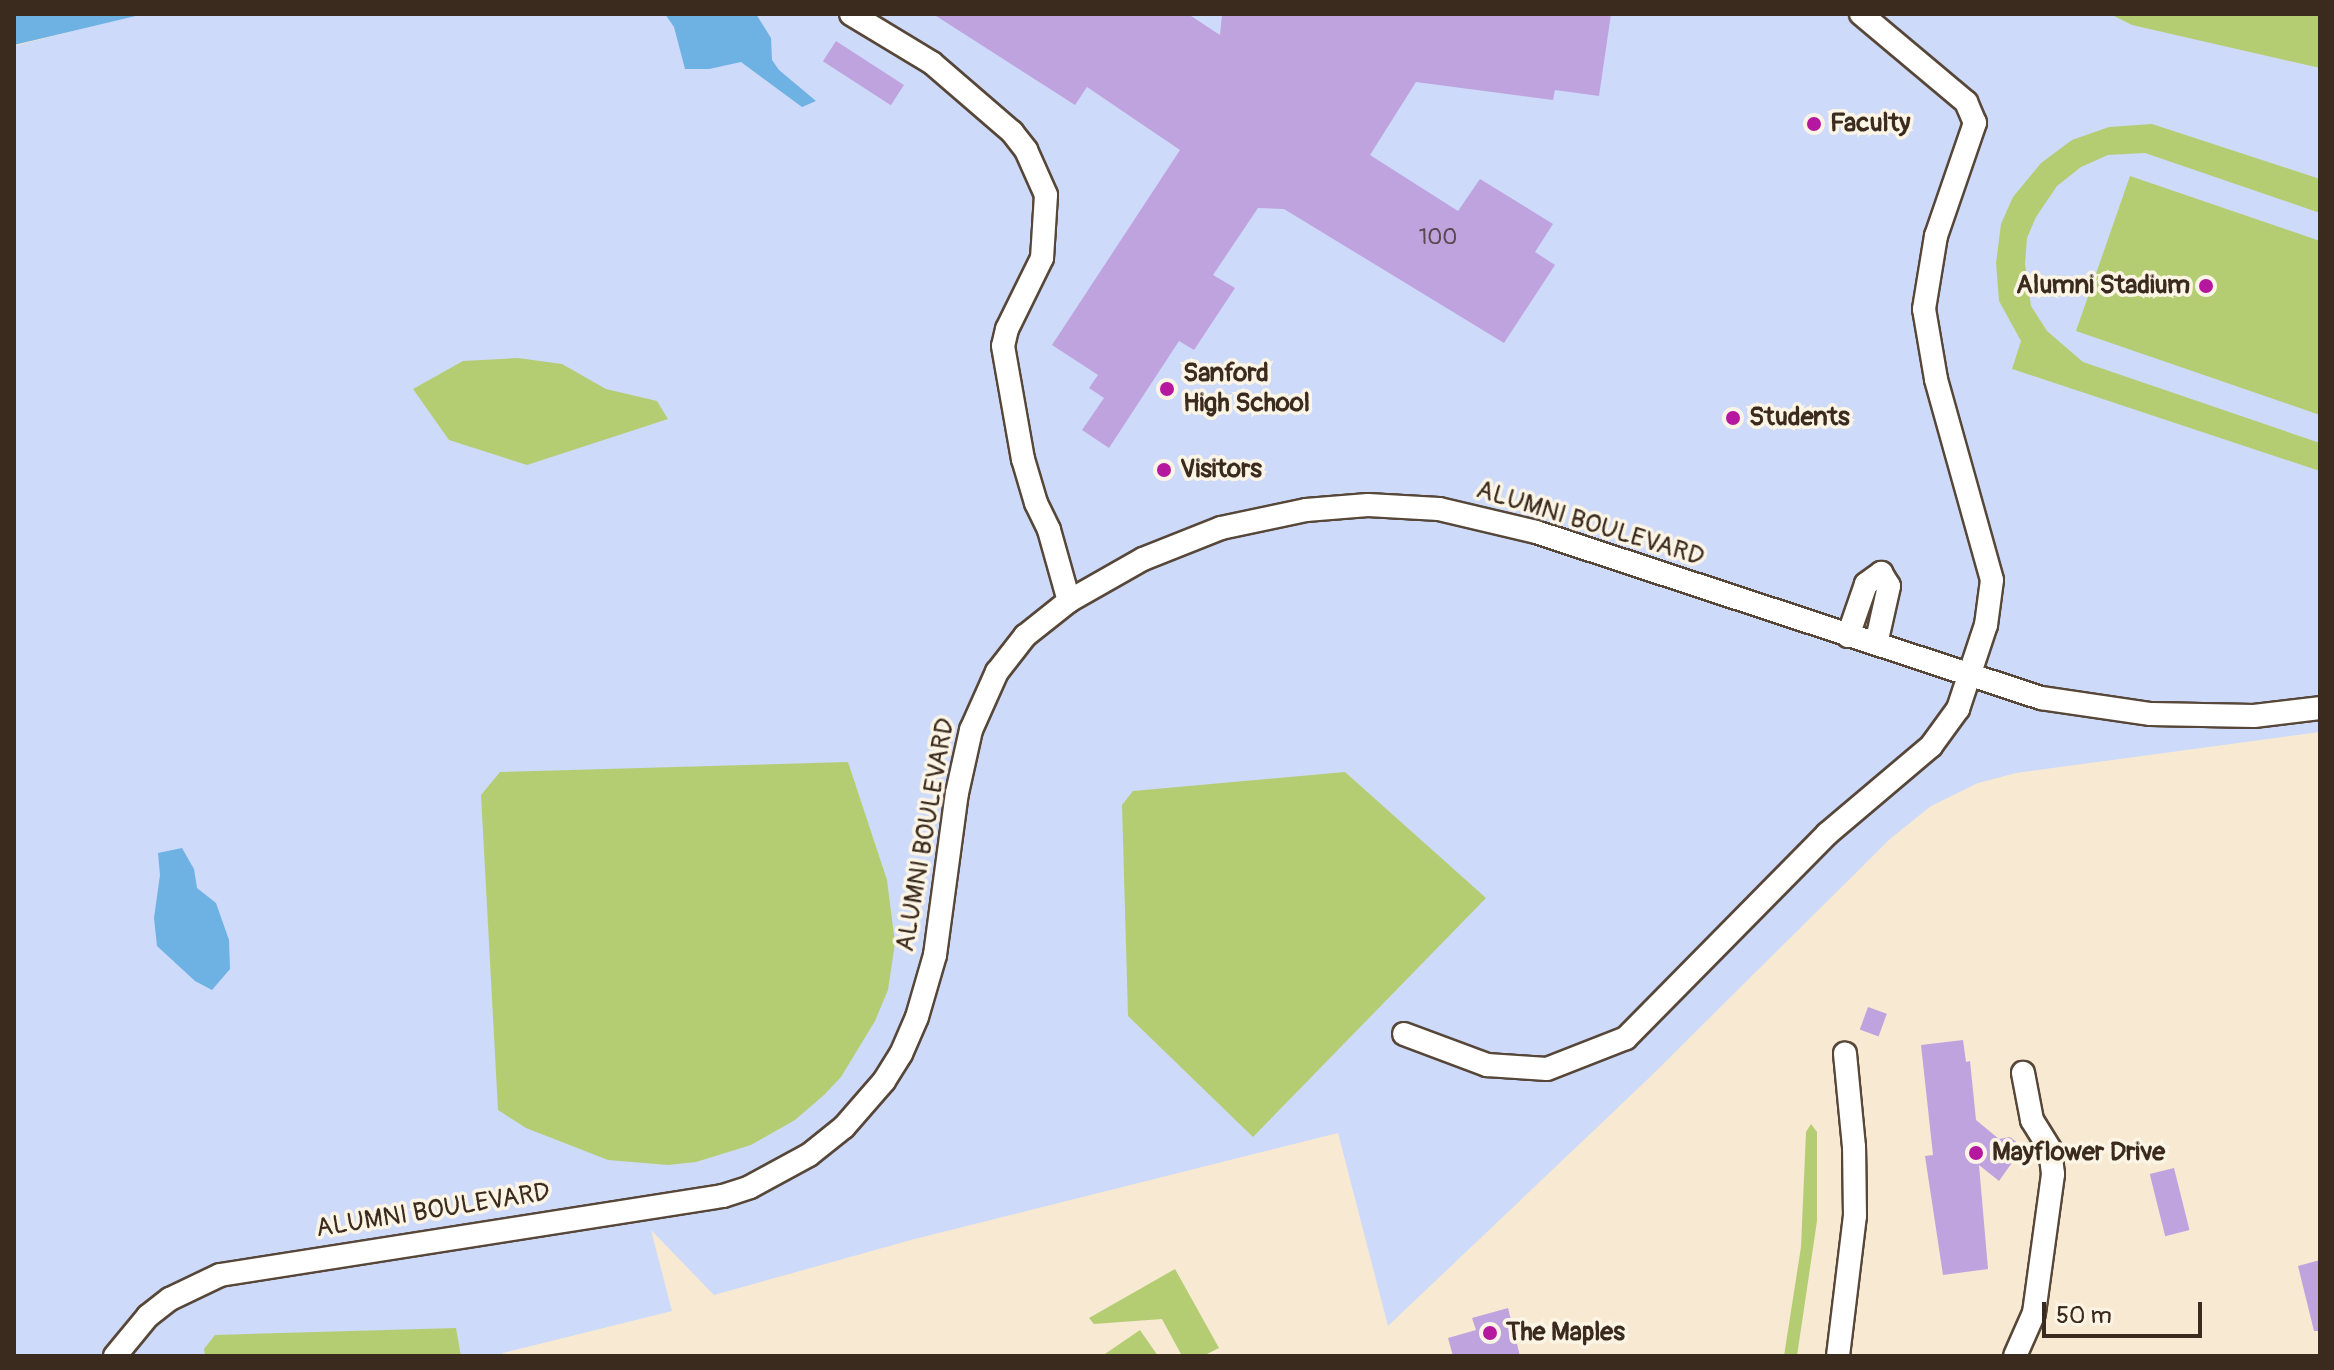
<!DOCTYPE html>
<html>
<head>
<meta charset="utf-8">
<style>
  body { margin:0 }
  #map { position:relative; width:2334px; height:1370px; overflow:hidden; background:#f8e9d2; font-family:Pangolin,sans-serif }
  div>[style] { position:absolute }
  .built>* { inset:0; background:#cedafa }
  .green>* { inset:0; background:#b4cd73 }
  .water>* { inset:0; background:#6eb1e3 }
  .building>* { inset:0; background:#bfa3de; transform-origin:0 0 }
  .roads { filter:drop-shadow(2px 0 #574739) drop-shadow(-2px 0 #574739) drop-shadow(0 2px #574739) drop-shadow(0 -2px #574739) }
  .minor>* { height:22px; margin:-11px; padding:0 11px; transform-origin:11px; border-radius:11px; background:#fff }
  .dots>* { width:22px; height:22px; translate:-50% -50%; box-sizing:border-box; border:4px solid #fcf5e5; border-radius:50% }
  span { translate:-50% -50%; white-space:nowrap; text-align:center; line-height:1.15; -webkit-text-stroke:7px #fcf5e5; paint-order:stroke }
  .number-label { font-size:22px; color:#5c484e }
  .number-label span { -webkit-text-stroke-width:0 }
  .poi-label { font-size:26px; color:#3b2a1e; font-weight:700 }
  .left { translate:0 -50%; text-align:left }
  .right { translate:-100% -50%; text-align:right }
  .street-label { font-size:26px; color:#3b2a1e }
  .frame { position:absolute; inset:0; border:16px solid #3b2a1e; pointer-events:none }
  .scale { position:absolute; left:2042px; top:1302px; width:160px; height:36px; box-sizing:border-box; border:4px solid #3b2a1e; border-top:0; padding-left:10px; font-size:24px; line-height:28px; white-space:nowrap; color:#3b2a1e; -webkit-text-stroke:6px #fcf5e5; paint-order:stroke }
</style>
</head>
<body>
<div id="map">
  <div class="built">
    <i style="clip-path:polygon(139px 14px,2320px 14px,2320px 732px,2016px 773px,1978px 783px,1931px 806px,1890px 839px,1648px 1079px,1388px 1326px,1338px 1133px,911px 1240px,714px 1295px,651px 1230px,672px 1311px,503px 1353px,503px 1356px,14px 1356px,14px 46px)"></i>
  </div>
  <div class="green">
    <i style="clip-path:polygon(2110px 14px,2320px 14px,2320px 68px,2132px 25px)"></i>
    <i style="clip-path:polygon(2152px 124px,2320px 179px,2320px 213px,2145px 153px,2108px 155px,2081px 167px,2057px 186px,2036px 217px,2027px 238px,2025px 264px,2031px 306px,2047px 331px,2083px 362px,2320px 443px,2320px 471px,2012px 369px,2021px 341px,1999px 301px,1996px 263px,2001px 224px,2013px 197px,2041px 163px,2072px 140px,2109px 127px)"></i>
    <i style="clip-path:polygon(2130px 176px,2320px 241px,2320px 415px,2076px 331px)"></i>
    <i style="clip-path:polygon(518px 358px,562px 364px,606px 389px,657px 401px,668px 419px,527px 465px,449px 440px,413px 389px,463px 361px)"></i>
    <i style="clip-path:polygon(848px 762px,887px 880px,895px 943px,888px 990px,875px 1021px,841px 1077px,824px 1095px,795px 1120px,751px 1145px,696px 1162px,668px 1165px,608px 1160px,526px 1128px,498px 1110px,481px 795px,500px 772px)"></i>
    <i style="clip-path:polygon(1345px 772px,1486px 898px,1253px 1137px,1128px 1016px,1122px 805px,1133px 791px)"></i>
    <i style="clip-path:polygon(1811px 1124px,1817px 1132px,1817px 1221px,1797px 1356px,1784px 1356px,1801px 1247px,1806px 1132px)"></i>
    <i style="clip-path:polygon(1175px 1269px,1219px 1348px,1203px 1356px,1182px 1356px,1162px 1319px,1094px 1324px,1089px 1318px)"></i>
    <i style="clip-path:polygon(456px 1328px,461px 1356px,205px 1356px,204px 1349px,215px 1335px)"></i>
    <i style="clip-path:polygon(1140px 1330px,1158px 1356px,1102px 1356px)"></i>
  </div>
  <div class="water">
    <i style="clip-path:polygon(14px 14px,144px 14px,14px 45px)"></i>
    <i style="clip-path:polygon(665px 14px,756px 14px,771px 38px,772px 60px,779px 70px,816px 101px,802px 107px,741px 62px,709px 69px,685px 69px,674px 27px)"></i>
    <i style="clip-path:polygon(182px 848px,194px 869px,197px 888px,216px 903px,229px 940px,230px 969px,212px 990px,195px 981px,157px 946px,154px 918px,160px 875px,158px 853px)"></i>
  </div>
  <div class="building">
    <i style="clip-path:polygon(933px 14px,1188px 14px,1220px 35px,1222px 14px,1611px 14px,1599px 96px,1555px 90px,1553px 100px,1416px 82px,1370px 155px,1458px 211px,1480px 179px,1553px 224px,1535px 252px,1555px 265px,1504px 343px,1284px 209px,1258px 208px,1213px 275px,1235px 288px,1194px 350px,1179px 341px,1109px 448px,1082px 430px,1104px 398px,1089px 388px,1098px 375px,1052px 345px,1180px 150px,1087px 87px,1075px 105px)"></i>
    <i style="left:836px;top:41px;width:81px;height:24px;rotate:33deg"></i>
    <i style="left:1868px;top:1007px;width:20px;height:24px;rotate:20deg"></i>
    <i style="clip-path:polygon(1963px 1040px,1966px 1062px,1970px 1061px,1976px 1120px,1999px 1139px,2010px 1137px,2023px 1147px,1999px 1181px,1979px 1165px,1988px 1269px,1943px 1275px,1925px 1156px,1933px 1155px,1921px 1045px)"></i>
    <i style="left:2174px;top:1168px;width:64px;height:25px;rotate:76deg"></i>
    <i style="clip-path:polygon(2320px 1260px,2320px 1331px,2314px 1331px,2298px 1266px)"></i>
    <i style="clip-path:polygon(1508px 1308px,1520px 1356px,1453px 1356px,1448px 1338px,1476px 1330px,1472px 1318px)"></i>
  </div>
  <div class="roads">
    <div class="minor">
      <i style="left:851px;top:14px;width:95px;rotate:31.2deg"></i>
      <i style="left:932px;top:63px;width:106px;rotate:40.8deg"></i>
      <i style="left:1012px;top:132px;width:23px;rotate:52deg"></i>
      <i style="left:1026px;top:150px;width:49px;rotate:66deg"></i>
      <i style="left:1046px;top:195px;width:63px;rotate:93.6deg"></i>
      <i style="left:1042px;top:258px;width:79px;rotate:116.2deg"></i>
      <i style="left:1007px;top:329px;width:17px;rotate:103deg"></i>
      <i style="left:1003px;top:346px;width:115px;rotate:80deg"></i>
      <i style="left:1023px;top:459px;width:46px;rotate:73.5deg"></i>
      <i style="left:1036px;top:503px;width:30px;rotate:64deg"></i>
      <i style="left:1049px;top:530px;width:74px;rotate:74.3deg"></i>
      <i style="left:1848px;top:636px;width:55px;rotate:-70.9deg"></i>
      <i style="left:1866px;top:584px;width:19px;rotate:-36deg"></i>
      <i style="left:1881px;top:573px;width:15px;rotate:58deg"></i>
      <i style="left:1889px;top:586px;width:59px;rotate:102.6deg"></i>
      <i style="left:1404px;top:1034px;width:89px;rotate:20.5deg"></i>
      <i style="left:1487px;top:1065px;width:60px;rotate:3.8deg"></i>
      <i style="left:1547px;top:1069px;width:85px;rotate:-21.4deg"></i>
      <i style="left:1626px;top:1038px;width:286px;rotate:-45.4deg"></i>
      <i style="left:1827px;top:834px;width:136px;rotate:-40.2deg"></i>
      <i style="left:1931px;top:746px;width:46px;rotate:-53.9deg"></i>
      <i style="left:1958px;top:709px;width:89px;rotate:-71.6deg"></i>
      <i style="left:1986px;top:625px;width:45px;rotate:-82.4deg"></i>
      <i style="left:1992px;top:580px;width:209px;rotate:-105.6deg"></i>
      <i style="left:1936px;top:379px;width:71px;rotate:-99.7deg"></i>
      <i style="left:1924px;top:309px;width:74px;rotate:-80.7deg"></i>
      <i style="left:1936px;top:236px;width:120px;rotate:-71deg"></i>
      <i style="left:1975px;top:123px;width:23px;rotate:-113deg"></i>
      <i style="left:1966px;top:102px;width:137px;rotate:-140deg"></i>
      <i style="left:115px;top:1356px;width:52px;rotate:-50.5deg"></i>
      <i style="left:148px;top:1316px;width:28px;rotate:-38deg"></i>
      <i style="left:170px;top:1299px;width:55px;rotate:-25.6deg"></i>
      <i style="left:220px;top:1275px;width:509px;rotate:-8.93deg"></i>
      <i style="left:723px;top:1196px;width:28px;rotate:-18deg"></i>
      <i style="left:750px;top:1187px;width:67px;rotate:-28.5deg"></i>
      <i style="left:809px;top:1155px;width:45px;rotate:-38.7deg"></i>
      <i style="left:844px;top:1127px;width:61px;rotate:-49deg"></i>
      <i style="left:884px;top:1081px;width:32px;rotate:-58deg"></i>
      <i style="left:901px;top:1054px;width:40px;rotate:-66.6deg"></i>
      <i style="left:917px;top:1017px;width:65px;rotate:-73.8deg"></i>
      <i style="left:935px;top:955px;width:163px;rotate:-82.3deg"></i>
      <i style="left:957px;top:793px;width:65px;rotate:-77.5deg"></i>
      <i style="left:971px;top:730px;width:64px;rotate:-65.9deg"></i>
      <i style="left:997px;top:672px;width:46px;rotate:-52.1deg"></i>
      <i style="left:1025px;top:636px;width:56px;rotate:-38.5deg"></i>
      <i style="left:1069px;top:601px;width:85px;rotate:-29.6deg"></i>
      <i style="left:1143px;top:559px;width:84px;rotate:-21.7deg"></i>
      <i style="left:1221px;top:528px;width:87px;rotate:-12deg"></i>
      <i style="left:1306px;top:510px;width:62px;rotate:-4.6deg"></i>
      <i style="left:1368px;top:505px;width:71px;rotate:3.2deg"></i>
      <i style="left:1439px;top:509px;width:100px;rotate:13.3deg"></i>
      <i style="left:1536px;top:532px;width:532px;rotate:18.2deg"></i>
      <i style="left:2041px;top:698px;width:111px;rotate:8.3deg"></i>
      <i style="left:2151px;top:714px;width:103px;rotate:1.1deg"></i>
      <i style="left:2254px;top:716px;width:66px;rotate:-6.9deg"></i>
      <i style="left:1838px;top:1356px;width:141px;rotate:-83.1deg"></i>
      <i style="left:1855px;top:1216px;width:69px;rotate:-90.8deg"></i>
      <i style="left:1854px;top:1147px;width:94px;rotate:-95.5deg"></i>
      <i style="left:2015px;top:1356px;width:47px;rotate:-66.2deg"></i>
      <i style="left:2034px;top:1313px;width:140px;rotate:-82.2deg"></i>
      <i style="left:2053px;top:1174px;width:25px;rotate:-97deg"></i>
      <i style="left:2050px;top:1149px;width:34px;rotate:-122deg"></i>
      <i style="left:2032px;top:1120px;width:48px;rotate:-100.8deg"></i>
    </div>
  </div>
  <div class="dots">
    <i style="left:1814px;top:124px;background:#b5179e"></i>
    <i style="left:2206px;top:286px;background:#b5179e"></i>
    <i style="left:1167px;top:389px;background:#b5179e"></i>
    <i style="left:1733px;top:418px;background:#b5179e"></i>
    <i style="left:1164px;top:470px;background:#b5179e"></i>
    <i style="left:1976px;top:1153px;background:#b5179e"></i>
    <i style="left:1490px;top:1333px;background:#b5179e"></i>
  </div>
  <div class="number-label">
    <span style="left:1438px;top:238px">100</span>
  </div>
  <div class="poi-label">
    <span class="left" style="left:1830px;top:124px">Faculty</span>
    <span class="right" style="left:2190px;top:286px">Alumni Stadium</span>
    <span class="left" style="left:1183px;top:389px">Sanford<br>High School</span>
    <span class="left" style="left:1749px;top:418px">Students</span>
    <span class="left" style="left:1180px;top:470px">Visitors</span>
    <span class="left" style="left:1992px;top:1153px">Mayflower Drive</span>
    <span class="left" style="left:1506px;top:1333px">The Maples</span>
  </div>
  <div class="street-label">
    <span style="left:1590px;top:524px;rotate:17deg">ALUMNI BOULEVARD</span>
    <span style="left:926px;top:835px;rotate:-80deg">ALUMNI BOULEVARD</span>
    <span style="left:433px;top:1211px;rotate:-9deg">ALUMNI BOULEVARD</span>
  </div>
  <div class="frame"></div>
  <div class="scale">50 m</div>
</div>
</body>
</html>
